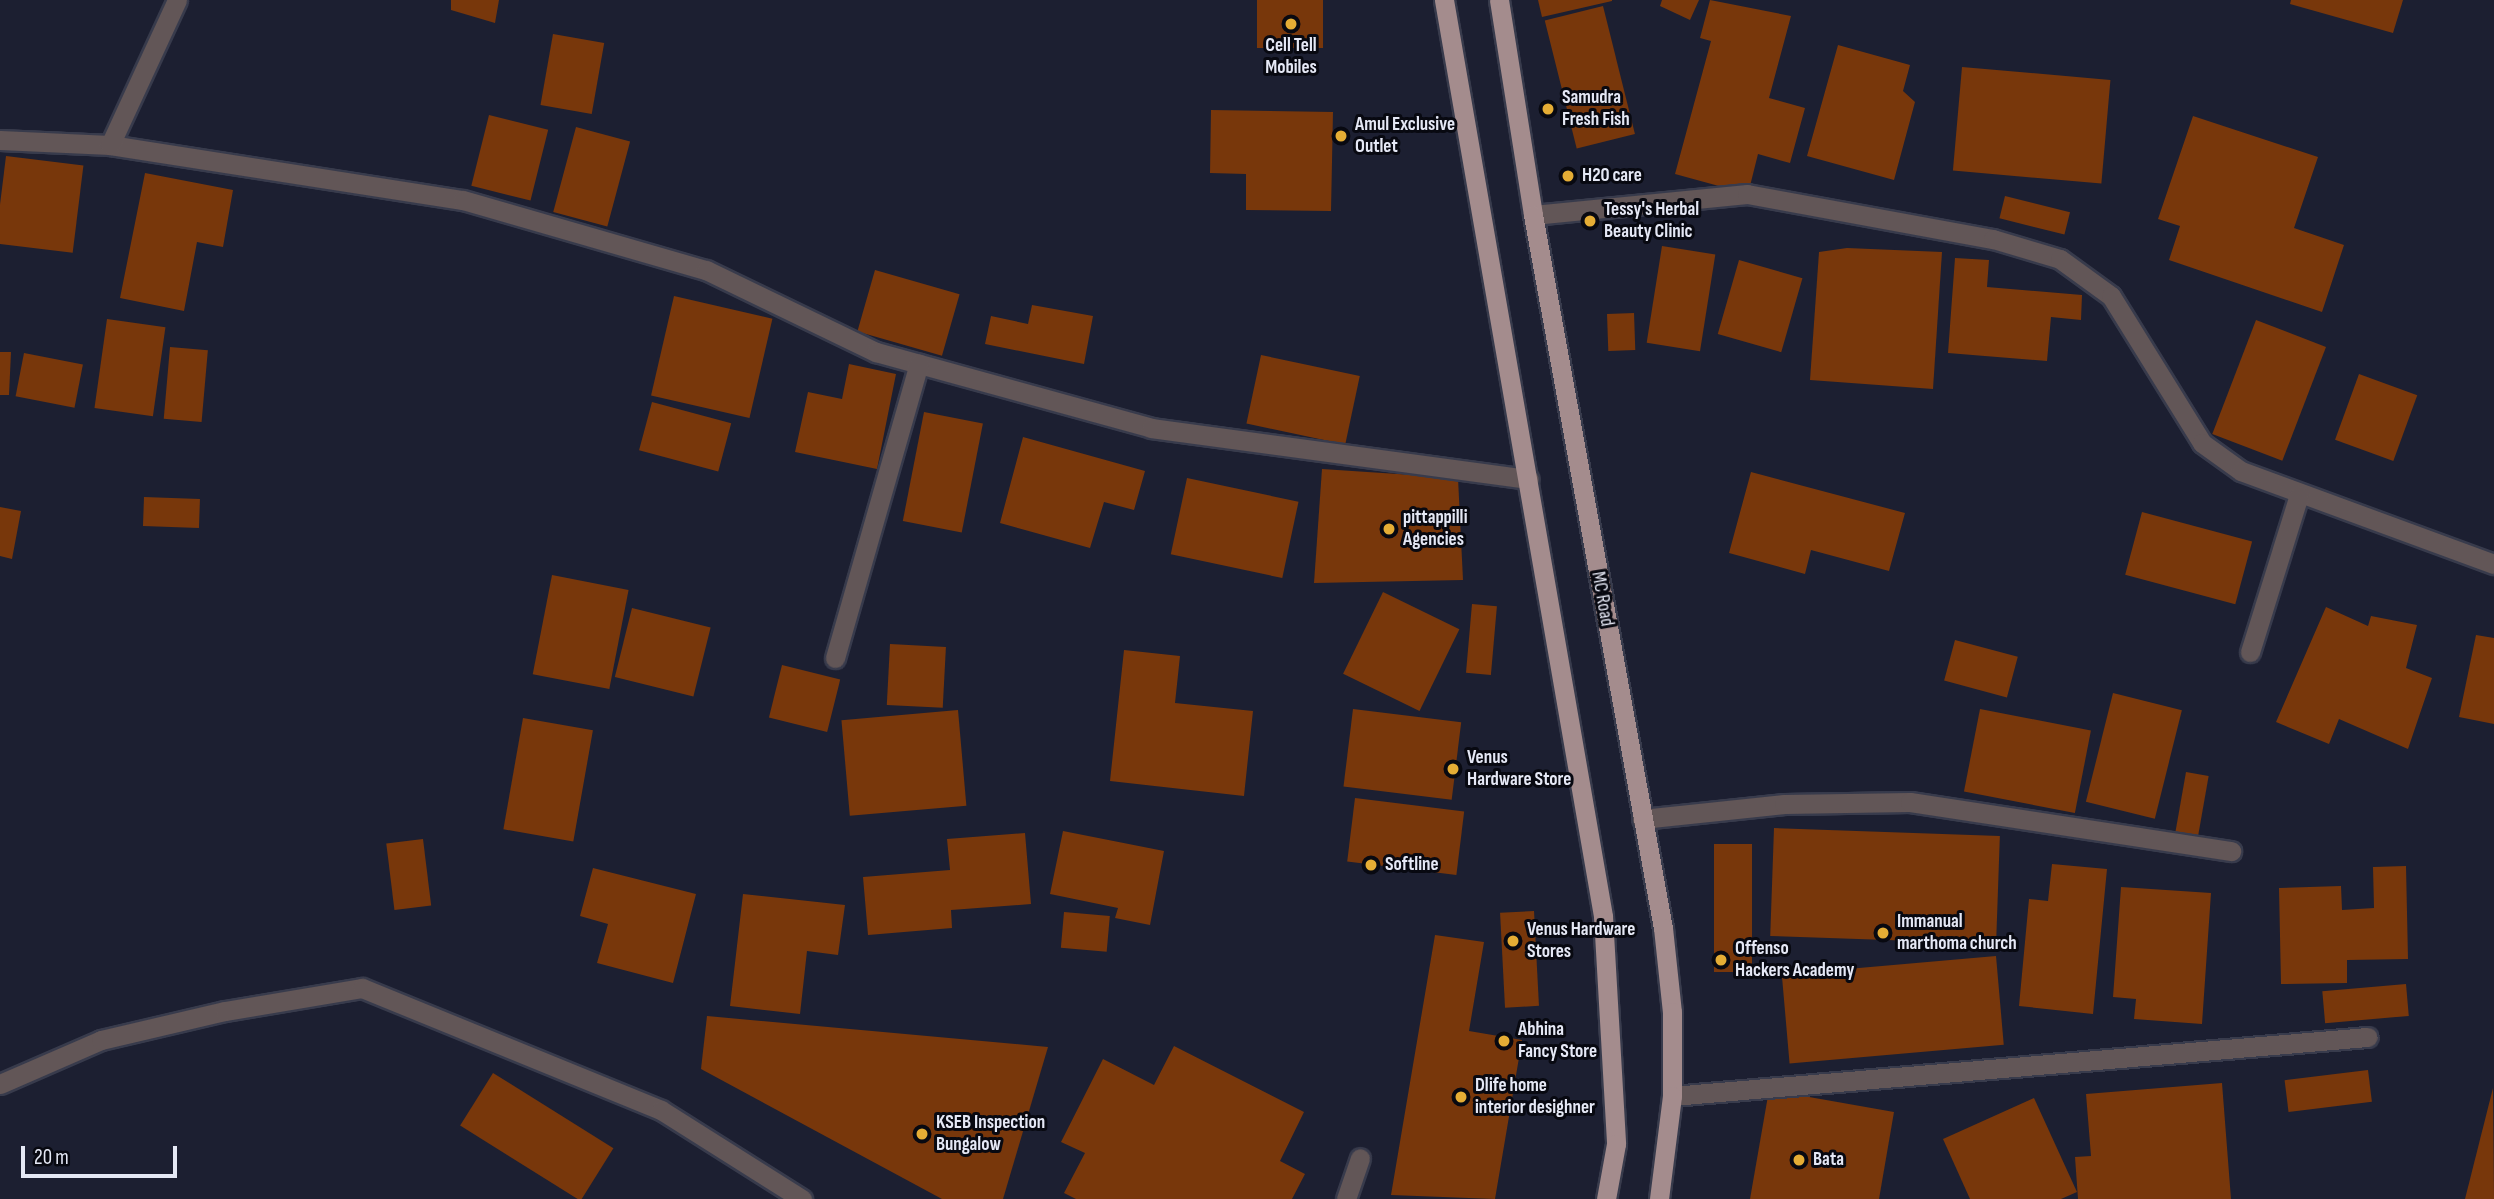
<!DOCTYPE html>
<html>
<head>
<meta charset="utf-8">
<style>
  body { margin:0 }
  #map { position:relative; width:2494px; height:1199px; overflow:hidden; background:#1c1f31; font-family:"Sofia Sans Condensed",sans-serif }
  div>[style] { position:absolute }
  .building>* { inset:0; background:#78370b; transform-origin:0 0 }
  .roads { filter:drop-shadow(2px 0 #383b4c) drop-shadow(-2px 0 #383b4c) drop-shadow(0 2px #383b4c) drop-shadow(0 -2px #383b4c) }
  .service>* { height:19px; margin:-9.5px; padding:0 9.5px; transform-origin:9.5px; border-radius:9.5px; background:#625657 }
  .minor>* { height:19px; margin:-9.5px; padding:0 9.5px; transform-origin:9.5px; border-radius:9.5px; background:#625657 }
  .primary>* { height:19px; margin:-9.5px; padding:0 9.5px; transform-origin:9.5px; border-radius:9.5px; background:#a48c8d }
  .dots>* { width:19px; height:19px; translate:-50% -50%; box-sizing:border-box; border:4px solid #080911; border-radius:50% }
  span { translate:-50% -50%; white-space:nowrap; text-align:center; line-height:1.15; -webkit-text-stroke:6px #080911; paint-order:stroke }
  .poi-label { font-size:19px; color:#e5e8f5; font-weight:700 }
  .left { translate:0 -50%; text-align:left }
  .street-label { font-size:19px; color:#e5e8f5 }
  .scale { position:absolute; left:21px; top:1146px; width:156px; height:32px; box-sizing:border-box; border:4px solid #e5e8f5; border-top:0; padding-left:9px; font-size:21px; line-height:24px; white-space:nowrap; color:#e5e8f5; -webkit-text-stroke:5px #080911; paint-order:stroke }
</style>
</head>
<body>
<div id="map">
  <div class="building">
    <i style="clip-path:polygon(451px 0,499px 0,495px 23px,451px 10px)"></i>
    <i style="left:1257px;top:0;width:66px;height:48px"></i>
    <i style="clip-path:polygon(1538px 0,1612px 0,1612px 1px,1542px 17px)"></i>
    <i style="clip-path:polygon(1662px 0,1699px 0,1690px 20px,1660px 6px)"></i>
    <i style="clip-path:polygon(1710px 0,1791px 16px,1769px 98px,1805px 108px,1790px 163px,1758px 154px,1748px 194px,1675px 174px,1711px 41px,1700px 38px)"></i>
    <i style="clip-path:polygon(2291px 0,2403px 0,2393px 33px,2290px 4px)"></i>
    <i style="left:1603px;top:6px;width:132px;height:60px;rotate:76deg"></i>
    <i style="left:553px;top:34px;width:52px;height:72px;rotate:10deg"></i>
    <i style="clip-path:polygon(1838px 45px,1910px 65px,1903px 91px,1915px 102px,1894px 180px,1807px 156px)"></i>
    <i style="left:1962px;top:67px;width:149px;height:104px;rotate:5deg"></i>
    <i style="clip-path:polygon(1211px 110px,1333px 112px,1331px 211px,1246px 210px,1246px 174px,1210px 173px)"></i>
    <i style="left:489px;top:115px;width:61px;height:73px;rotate:14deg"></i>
    <i style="clip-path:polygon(2193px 116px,2318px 157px,2294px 228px,2344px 245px,2322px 312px,2169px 260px,2180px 226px,2158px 219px)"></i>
    <i style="left:576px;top:127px;width:56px;height:88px;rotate:15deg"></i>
    <i style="left:6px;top:156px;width:78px;height:88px;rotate:7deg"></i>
    <i style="clip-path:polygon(145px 173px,233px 190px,223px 247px,197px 242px,184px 311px,120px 298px)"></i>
    <i style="left:2005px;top:196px;width:67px;height:23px;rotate:14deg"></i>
    <i style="left:1662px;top:246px;width:54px;height:98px;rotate:9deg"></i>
    <i style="clip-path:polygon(1847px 248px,1942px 252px,1933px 389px,1810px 380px,1819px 252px)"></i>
    <i style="clip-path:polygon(1955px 258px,1989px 260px,1987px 287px,2082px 295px,2081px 320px,2051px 317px,2047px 361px,1948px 353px)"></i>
    <i style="left:1739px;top:260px;width:66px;height:77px;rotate:16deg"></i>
    <i style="left:875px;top:270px;width:88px;height:64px;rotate:16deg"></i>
    <i style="left:674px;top:296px;width:101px;height:102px;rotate:13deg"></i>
    <i style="clip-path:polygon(1032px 305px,1093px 316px,1084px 364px,985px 344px,991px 316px,1028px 324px)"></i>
    <i style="left:1634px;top:313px;width:37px;height:27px;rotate:88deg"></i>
    <i style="left:107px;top:319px;width:59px;height:90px;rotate:8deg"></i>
    <i style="left:2256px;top:320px;width:75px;height:122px;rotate:21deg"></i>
    <i style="left:170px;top:347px;width:38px;height:72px;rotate:5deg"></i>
    <i style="clip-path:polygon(0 352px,11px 352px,9px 395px,0 395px)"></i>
    <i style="left:24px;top:353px;width:60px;height:44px;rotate:11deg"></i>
    <i style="left:1261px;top:355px;width:101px;height:70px;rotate:12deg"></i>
    <i style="clip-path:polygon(849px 364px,896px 374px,877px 469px,795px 452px,808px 392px,842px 399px)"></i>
    <i style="left:2359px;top:374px;width:62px;height:70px;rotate:20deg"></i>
    <i style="left:652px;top:402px;width:82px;height:50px;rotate:15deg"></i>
    <i style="left:924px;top:412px;width:60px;height:111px;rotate:11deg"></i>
    <i style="clip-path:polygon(1023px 437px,1145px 471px,1134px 510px,1104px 502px,1090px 548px,1000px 523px)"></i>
    <i style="clip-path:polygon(1322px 469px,1458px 478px,1463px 580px,1314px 583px)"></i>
    <i style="clip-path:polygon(1751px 472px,1905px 513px,1889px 571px,1811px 550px,1805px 574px,1729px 553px)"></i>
    <i style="left:1187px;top:478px;width:114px;height:78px;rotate:12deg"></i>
    <i style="left:144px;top:497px;width:56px;height:29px;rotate:2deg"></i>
    <i style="clip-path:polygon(0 507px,21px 511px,12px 559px,0 556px)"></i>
    <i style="left:2142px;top:512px;width:114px;height:65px;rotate:15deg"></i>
    <i style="left:552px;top:575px;width:78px;height:101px;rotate:11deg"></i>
    <i style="left:1383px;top:592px;width:85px;height:91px;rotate:26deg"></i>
    <i style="left:1472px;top:604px;width:25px;height:69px;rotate:5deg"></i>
    <i style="clip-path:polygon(2326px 607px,2368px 626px,2371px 616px,2417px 625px,2406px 668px,2432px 678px,2408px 749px,2339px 719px,2329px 744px,2276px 722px)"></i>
    <i style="left:632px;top:608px;width:81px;height:71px;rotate:14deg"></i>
    <i style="clip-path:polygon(2476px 635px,2494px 638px,2494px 724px,2459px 717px)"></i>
    <i style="left:1955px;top:640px;width:65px;height:42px;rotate:15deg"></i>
    <i style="left:890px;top:644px;width:56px;height:61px;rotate:3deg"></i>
    <i style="clip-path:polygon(1124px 650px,1180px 656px,1175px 703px,1253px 711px,1244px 796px,1110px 781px)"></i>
    <i style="left:782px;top:665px;width:60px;height:54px;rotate:14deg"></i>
    <i style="left:2113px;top:693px;width:71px;height:112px;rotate:14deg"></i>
    <i style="left:1353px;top:709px;width:109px;height:78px;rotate:7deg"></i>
    <i style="left:1980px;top:709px;width:113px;height:84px;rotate:11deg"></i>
    <i style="left:958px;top:710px;width:96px;height:117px;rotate:85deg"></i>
    <i style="left:523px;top:718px;width:71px;height:113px;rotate:10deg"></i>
    <i style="left:2186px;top:772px;width:23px;height:68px;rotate:10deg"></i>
    <i style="left:1355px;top:798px;width:110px;height:64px;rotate:7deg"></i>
    <i style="left:1774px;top:828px;width:226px;height:108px;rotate:2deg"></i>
    <i style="clip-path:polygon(1063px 831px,1164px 851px,1150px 925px,1115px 918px,1118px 908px,1050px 894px)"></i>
    <i style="clip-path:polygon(1025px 833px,1031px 904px,951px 910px,952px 928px,868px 935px,863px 877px,950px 870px,947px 839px)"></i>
    <i style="left:423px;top:839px;width:67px;height:37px;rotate:83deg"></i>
    <i style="left:1714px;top:844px;width:38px;height:128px"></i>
    <i style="clip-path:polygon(2052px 864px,2107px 869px,2093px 1014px,2019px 1006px,2029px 899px,2048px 901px)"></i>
    <i style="clip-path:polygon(2406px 866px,2408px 959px,2347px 960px,2347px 983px,2281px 984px,2279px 888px,2341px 886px,2342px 910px,2374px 908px,2373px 867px)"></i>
    <i style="clip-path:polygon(593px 868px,696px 894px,673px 983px,597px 963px,608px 924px,580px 916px)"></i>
    <i style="clip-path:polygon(2121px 887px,2211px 893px,2202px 1024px,2134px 1019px,2136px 999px,2113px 997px)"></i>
    <i style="clip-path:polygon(743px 894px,845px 905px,838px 955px,807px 951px,800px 1014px,730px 1006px)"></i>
    <i style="left:1534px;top:911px;width:95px;height:34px;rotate:87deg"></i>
    <i style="left:1064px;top:912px;width:46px;height:36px;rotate:5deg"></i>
    <i style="clip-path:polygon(1435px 935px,1484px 942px,1469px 1031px,1522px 1040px,1495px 1199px,1391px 1195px)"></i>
    <i style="left:1996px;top:956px;width:89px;height:215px;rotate:85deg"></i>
    <i style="left:2406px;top:984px;width:32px;height:84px;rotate:85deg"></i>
    <i style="clip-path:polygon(707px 1016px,1048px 1047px,1003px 1199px,942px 1199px,701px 1069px)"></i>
    <i style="clip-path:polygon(1174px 1046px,1304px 1112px,1280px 1161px,1305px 1174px,1292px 1199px,1076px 1199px,1064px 1193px,1085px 1153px,1061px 1142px,1103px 1059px,1154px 1085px)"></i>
    <i style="left:2368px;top:1070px;width:32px;height:84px;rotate:83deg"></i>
    <i style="left:493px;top:1073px;width:142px;height:62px;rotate:32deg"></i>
    <i style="clip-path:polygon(2222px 1083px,2231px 1199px,2078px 1199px,2075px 1157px,2091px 1156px,2086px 1094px)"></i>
    <i style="clip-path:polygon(2493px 1088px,2494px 1199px,2465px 1199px)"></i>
    <i style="clip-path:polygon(1769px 1090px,1894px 1112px,1879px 1199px,1750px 1199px)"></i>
    <i style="clip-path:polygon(2034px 1098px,2077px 1192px,2061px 1199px,1970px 1199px,1943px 1139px)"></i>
  </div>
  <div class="roads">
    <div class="service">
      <i style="left:0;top:1084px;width:110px;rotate:-23.5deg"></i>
      <i style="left:101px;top:1040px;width:127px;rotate:-13.2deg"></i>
      <i style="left:225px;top:1011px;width:139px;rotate:-9.5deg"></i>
      <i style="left:362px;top:988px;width:323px;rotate:22.2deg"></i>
      <i style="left:661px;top:1110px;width:167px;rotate:32.3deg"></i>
      <i style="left:1346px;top:1199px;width:43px;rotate:-71.1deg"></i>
    </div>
    <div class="minor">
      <i style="left:0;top:140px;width:110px;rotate:2.6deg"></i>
      <i style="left:110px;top:145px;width:357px;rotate:8.9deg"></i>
      <i style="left:463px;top:200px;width:253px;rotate:16.1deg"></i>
      <i style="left:706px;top:270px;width:189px;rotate:25.8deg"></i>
      <i style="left:876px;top:352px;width:285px;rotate:15.4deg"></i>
      <i style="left:1151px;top:428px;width:381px;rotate:7.7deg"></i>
      <i style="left:110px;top:145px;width:160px;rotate:-65.2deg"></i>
      <i style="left:1533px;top:215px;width:215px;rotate:-5.6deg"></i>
      <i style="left:1747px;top:194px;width:250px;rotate:10.4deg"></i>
      <i style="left:1993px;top:239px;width:70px;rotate:16.6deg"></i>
      <i style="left:2060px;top:259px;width:63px;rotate:36deg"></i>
      <i style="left:2111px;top:296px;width:173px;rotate:58.2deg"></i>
      <i style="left:2202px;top:443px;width:48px;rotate:35.7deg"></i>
      <i style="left:2241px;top:471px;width:270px;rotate:20.2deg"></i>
      <i style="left:2250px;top:652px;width:164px;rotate:-72.7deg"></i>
      <i style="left:835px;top:658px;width:306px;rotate:-74.1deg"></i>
      <i style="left:1642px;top:819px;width:143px;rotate:-6deg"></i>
      <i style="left:1784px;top:804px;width:126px;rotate:-0.9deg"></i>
      <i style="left:1910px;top:802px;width:325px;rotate:8.7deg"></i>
      <i style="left:1672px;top:1096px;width:698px;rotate:-4.85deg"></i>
    </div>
    <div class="primary">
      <i style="left:1444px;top:0;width:930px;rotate:80.15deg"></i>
      <i style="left:1603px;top:916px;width:228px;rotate:86.7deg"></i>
      <i style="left:1616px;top:1144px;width:56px;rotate:100.3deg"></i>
      <i style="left:1499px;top:0;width:218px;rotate:81deg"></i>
      <i style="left:1533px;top:215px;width:725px;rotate:79.67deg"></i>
      <i style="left:1663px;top:928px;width:84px;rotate:83.9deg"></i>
      <i style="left:1672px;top:1012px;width:84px;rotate:90deg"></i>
      <i style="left:1672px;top:1096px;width:104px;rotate:97.2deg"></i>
    </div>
  </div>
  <div class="dots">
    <i style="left:1291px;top:24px;background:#e5ad35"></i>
    <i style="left:1548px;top:109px;background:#e5ad35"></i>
    <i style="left:1341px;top:136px;background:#e5ad35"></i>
    <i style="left:1568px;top:176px;background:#e5ad35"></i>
    <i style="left:1590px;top:221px;background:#e5ad35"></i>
    <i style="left:1389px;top:529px;background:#e5ad35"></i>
    <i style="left:1453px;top:769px;background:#e5ad35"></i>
    <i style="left:1371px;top:865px;background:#e5ad35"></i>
    <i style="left:1883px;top:933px;background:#e5ad35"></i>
    <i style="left:1513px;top:941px;background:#e5ad35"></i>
    <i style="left:1721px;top:960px;background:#e5ad35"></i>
    <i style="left:1504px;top:1041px;background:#e5ad35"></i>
    <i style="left:1461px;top:1097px;background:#e5ad35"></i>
    <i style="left:922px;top:1134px;background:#e5ad35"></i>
    <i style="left:1799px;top:1160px;background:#e5ad35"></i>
  </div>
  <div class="poi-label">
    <span style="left:1291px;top:57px">Cell Tell<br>Mobiles</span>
    <span class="left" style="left:1562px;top:109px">Samudra<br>Fresh Fish</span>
    <span class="left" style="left:1355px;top:136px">Amul Exclusive<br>Outlet</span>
    <span class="left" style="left:1582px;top:176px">H20 care</span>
    <span class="left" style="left:1604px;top:221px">Tessy's Herbal<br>Beauty Clinic</span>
    <span class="left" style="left:1403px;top:529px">pittappilli<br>Agencies</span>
    <span class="left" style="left:1467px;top:769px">Venus<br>Hardware Store</span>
    <span class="left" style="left:1385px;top:865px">Softline</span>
    <span class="left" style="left:1897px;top:933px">Immanual<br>marthoma church</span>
    <span class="left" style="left:1527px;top:941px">Venus Hardware<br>Stores</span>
    <span class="left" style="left:1735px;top:960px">Offenso<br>Hackers Academy</span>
    <span class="left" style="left:1518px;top:1041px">Abhina<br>Fancy Store</span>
    <span class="left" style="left:1475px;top:1097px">Dlife home<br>interior desighner</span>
    <span class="left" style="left:936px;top:1134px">KSEB Inspection<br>Bungalow</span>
    <span class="left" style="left:1813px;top:1160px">Bata</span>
  </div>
  <div class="street-label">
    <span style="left:1602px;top:599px;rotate:80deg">MC Road</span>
  </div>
  <div class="scale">20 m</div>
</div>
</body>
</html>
